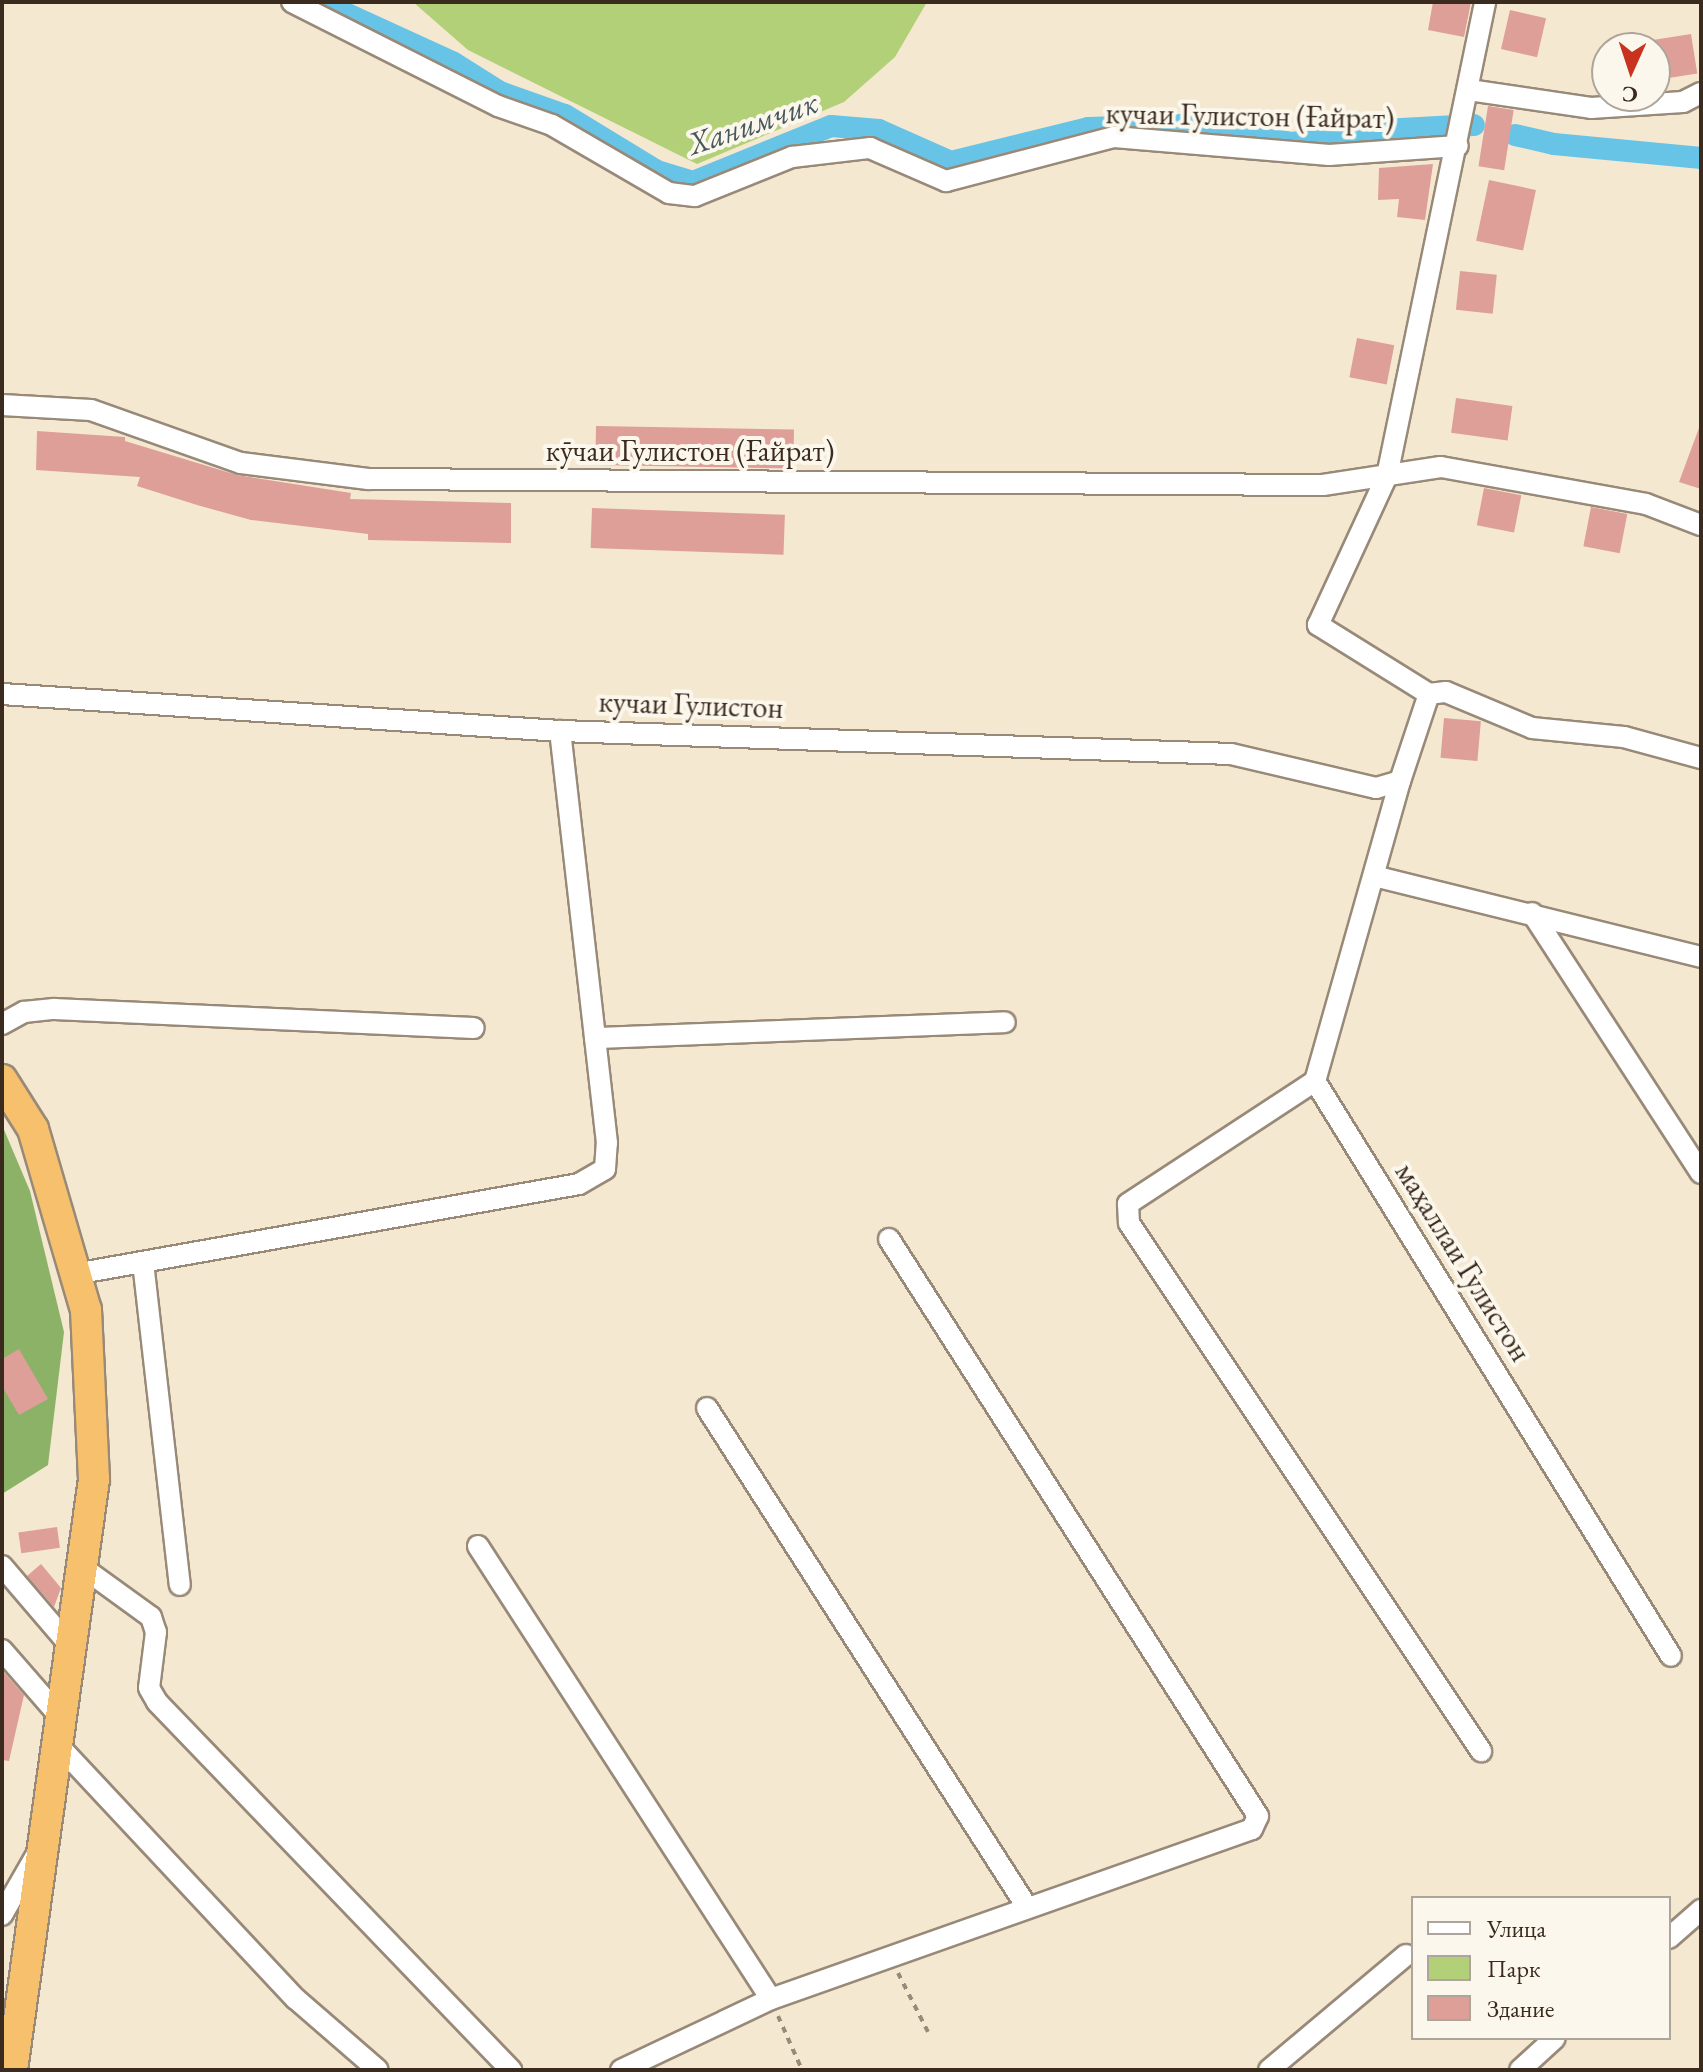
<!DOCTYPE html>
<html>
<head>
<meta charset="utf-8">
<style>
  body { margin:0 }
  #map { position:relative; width:1703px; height:2072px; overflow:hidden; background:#f5e8d1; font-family:"EB Garamond",serif }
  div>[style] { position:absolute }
  .green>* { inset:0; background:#b1d077 }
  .forest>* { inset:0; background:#8cb268 }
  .canal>* { height:22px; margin:-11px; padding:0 11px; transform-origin:11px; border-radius:11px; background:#68c4e6 }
  .building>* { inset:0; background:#de9f98; transform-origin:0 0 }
  .path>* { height:4px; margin-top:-2px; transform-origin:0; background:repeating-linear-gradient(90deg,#988978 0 6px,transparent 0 12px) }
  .roads { filter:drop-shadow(2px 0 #988978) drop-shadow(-2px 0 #988978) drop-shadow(0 2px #988978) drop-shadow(0 -2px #988978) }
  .minor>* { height:20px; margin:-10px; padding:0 10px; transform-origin:10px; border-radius:10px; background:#fff }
  .highway>* { height:30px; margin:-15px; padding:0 15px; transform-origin:15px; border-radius:15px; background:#f7c06c }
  span { translate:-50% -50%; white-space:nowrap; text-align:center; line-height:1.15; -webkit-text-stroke:8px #fbf7ec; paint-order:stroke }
  .street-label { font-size:30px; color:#3b2a1e }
  .water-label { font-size:32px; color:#48585a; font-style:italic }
  .frame { position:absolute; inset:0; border:4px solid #3b2a1e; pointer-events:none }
  .legend { position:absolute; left:1411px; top:1896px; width:260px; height:144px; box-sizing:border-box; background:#fbf7ec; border:2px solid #aea59a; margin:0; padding:10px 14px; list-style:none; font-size:24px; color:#3b2a1e }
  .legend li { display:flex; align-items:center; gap:16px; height:40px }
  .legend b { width:40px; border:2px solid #aea59a }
  .north { position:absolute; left:1591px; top:32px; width:80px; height:80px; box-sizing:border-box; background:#fbf7ec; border:2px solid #aea59a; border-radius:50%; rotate:183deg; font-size:22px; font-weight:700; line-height:32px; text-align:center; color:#3b2a1e }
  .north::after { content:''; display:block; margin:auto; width:28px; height:36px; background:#c8321e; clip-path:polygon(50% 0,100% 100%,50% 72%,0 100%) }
</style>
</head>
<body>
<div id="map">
  <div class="green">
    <i style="clip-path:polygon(413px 2px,927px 2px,895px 57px,844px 102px,697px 164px,468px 50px)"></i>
  </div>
  <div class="forest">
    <i style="clip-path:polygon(2px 1125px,30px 1191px,64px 1332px,48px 1465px,2px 1494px)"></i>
  </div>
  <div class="canal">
    <i style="left:321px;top:2px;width:146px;rotate:24.6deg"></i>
    <i style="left:454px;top:63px;width:54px;rotate:32.2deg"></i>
    <i style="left:500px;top:92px;width:69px;rotate:19.5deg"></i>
    <i style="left:565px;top:115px;width:108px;rotate:31.3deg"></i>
    <i style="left:657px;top:171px;width:38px;rotate:17deg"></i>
    <i style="left:693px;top:182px;width:149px;rotate:-22.1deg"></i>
    <i style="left:831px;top:126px;width:48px;rotate:4.8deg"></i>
    <i style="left:879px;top:130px;width:79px;rotate:24deg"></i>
    <i style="left:951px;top:162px;width:141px;rotate:-13.9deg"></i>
    <i style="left:1088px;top:128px;width:92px;rotate:-1.9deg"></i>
    <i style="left:1180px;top:125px;width:114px;rotate:9.1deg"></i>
    <i style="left:1293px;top:143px;width:91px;rotate:-8.2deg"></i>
    <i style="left:1383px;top:130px;width:91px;rotate:-3.1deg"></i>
    <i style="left:1515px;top:135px;width:40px;rotate:13deg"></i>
    <i style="left:1554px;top:144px;width:148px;rotate:5.4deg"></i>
  </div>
  <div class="building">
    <i style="clip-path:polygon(1433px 2px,1471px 2px,1464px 37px,1428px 30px)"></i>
    <i style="left:1510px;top:10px;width:37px;height:40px;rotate:13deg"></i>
    <i style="left:1691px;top:34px;width:40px;height:37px;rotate:81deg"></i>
    <i style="left:1488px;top:106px;width:26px;height:61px;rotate:9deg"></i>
    <i style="clip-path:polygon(1433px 164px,1425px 220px,1397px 217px,1399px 199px,1378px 200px,1379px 168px)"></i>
    <i style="left:1489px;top:180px;width:48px;height:62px;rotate:12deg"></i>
    <i style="left:1460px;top:271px;width:37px;height:39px;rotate:6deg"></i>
    <i style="left:1357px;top:338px;width:38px;height:40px;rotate:11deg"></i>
    <i style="left:1456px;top:398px;width:57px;height:35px;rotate:8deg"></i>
    <i style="left:596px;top:426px;width:198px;height:39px;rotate:1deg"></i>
    <i style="clip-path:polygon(1699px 428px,1701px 428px,1701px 489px,1679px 482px)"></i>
    <i style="clip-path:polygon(37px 431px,125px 437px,125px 441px,237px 475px,351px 493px,350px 499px,511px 503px,511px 543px,368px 540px,368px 534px,251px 520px,197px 505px,137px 486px,140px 477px,36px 470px)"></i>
    <i style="left:1484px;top:488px;width:38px;height:38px;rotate:11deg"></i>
    <i style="left:1591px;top:507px;width:37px;height:40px;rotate:11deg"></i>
    <i style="left:592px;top:508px;width:193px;height:40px;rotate:2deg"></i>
    <i style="left:1444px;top:718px;width:37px;height:40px;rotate:5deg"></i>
    <i style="clip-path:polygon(19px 1349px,48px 1399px,19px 1415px,2px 1386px,2px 1359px)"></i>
    <i style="left:57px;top:1527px;width:21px;height:39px;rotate:82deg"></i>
    <i style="clip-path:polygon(41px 1564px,61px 1588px,54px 1607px,27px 1576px)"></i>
    <i style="clip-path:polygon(2px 1670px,24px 1695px,9px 1761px,2px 1760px)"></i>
  </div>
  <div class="path">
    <i style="left:898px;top:1973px;width:66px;rotate:63deg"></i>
    <i style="left:778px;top:2016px;width:59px;rotate:66deg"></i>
  </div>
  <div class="roads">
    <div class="minor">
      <i style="left:292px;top:2px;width:231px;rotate:26.8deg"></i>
      <i style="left:498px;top:106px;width:57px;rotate:19.4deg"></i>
      <i style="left:552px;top:125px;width:135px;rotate:30.2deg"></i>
      <i style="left:669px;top:193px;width:26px;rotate:7deg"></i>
      <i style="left:695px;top:196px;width:105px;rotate:-21.9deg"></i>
      <i style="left:792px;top:157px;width:79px;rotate:-6.6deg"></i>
      <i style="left:870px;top:148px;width:83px;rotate:23.5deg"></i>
      <i style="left:946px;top:181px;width:174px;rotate:-14.7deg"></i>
      <i style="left:1114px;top:137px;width:216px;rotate:4.8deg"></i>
      <i style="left:1329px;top:155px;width:129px;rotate:-4deg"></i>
      <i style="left:1469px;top:90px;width:123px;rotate:8.4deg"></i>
      <i style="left:1591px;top:108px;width:92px;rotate:-3.7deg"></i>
      <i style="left:1683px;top:102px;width:20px;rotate:-27deg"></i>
      <i style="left:2px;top:405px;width:89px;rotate:3.2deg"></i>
      <i style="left:91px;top:410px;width:159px;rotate:19.5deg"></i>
      <i style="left:241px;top:463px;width:128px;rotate:7.2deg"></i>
      <i style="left:368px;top:479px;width:955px;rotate:0.36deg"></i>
      <i style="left:1323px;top:485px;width:119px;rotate:-8.7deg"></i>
      <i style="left:1441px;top:467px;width:208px;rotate:10.2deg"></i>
      <i style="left:1646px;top:504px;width:59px;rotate:20.9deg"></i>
      <i style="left:2px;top:694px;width:559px;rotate:3.79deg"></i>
      <i style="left:560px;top:731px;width:671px;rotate:1.96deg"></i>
      <i style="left:1231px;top:754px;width:149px;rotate:13.2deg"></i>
      <i style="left:1376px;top:788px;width:25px;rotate:-16deg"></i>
      <i style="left:1400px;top:781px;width:92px;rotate:-71.6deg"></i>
      <i style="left:1429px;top:694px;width:17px;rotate:-7deg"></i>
      <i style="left:1446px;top:692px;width:93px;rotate:22.7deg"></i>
      <i style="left:1532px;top:728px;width:92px;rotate:5.6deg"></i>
      <i style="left:1624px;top:737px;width:80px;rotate:15.3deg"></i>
      <i style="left:1429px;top:694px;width:131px;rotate:-148.1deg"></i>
      <i style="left:1318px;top:625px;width:164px;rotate:-65.2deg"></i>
      <i style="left:1387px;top:476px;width:484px;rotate:-78.3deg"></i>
      <i style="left:1400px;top:781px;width:312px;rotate:105.8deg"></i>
      <i style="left:1315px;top:1081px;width:676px;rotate:58.24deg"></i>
      <i style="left:1374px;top:876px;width:337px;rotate:13.9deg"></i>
      <i style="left:1532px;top:913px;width:310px;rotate:57deg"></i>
      <i style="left:2px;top:1024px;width:25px;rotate:-29deg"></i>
      <i style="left:24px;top:1012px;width:30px;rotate:-6deg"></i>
      <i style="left:54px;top:1009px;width:420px;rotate:2.6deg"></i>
      <i style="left:595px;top:1038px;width:410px;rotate:-2.2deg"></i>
      <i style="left:1315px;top:1081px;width:224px;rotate:146.7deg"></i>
      <i style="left:1128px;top:1204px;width:19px;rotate:87deg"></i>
      <i style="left:1129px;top:1223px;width:635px;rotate:56.31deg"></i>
      <i style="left:143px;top:1262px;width:325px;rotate:83.5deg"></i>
      <i style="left:75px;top:1274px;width:512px;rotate:-10.12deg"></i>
      <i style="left:579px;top:1184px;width:30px;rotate:-30deg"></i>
      <i style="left:605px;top:1169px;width:26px;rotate:-86deg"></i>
      <i style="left:607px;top:1143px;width:415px;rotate:-96.5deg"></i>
      <i style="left:707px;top:1408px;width:593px;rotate:57.33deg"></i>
      <i style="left:478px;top:1546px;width:539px;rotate:57.11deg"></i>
      <i style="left:2px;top:1566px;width:108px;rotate:49.5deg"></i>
      <i style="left:82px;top:1567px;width:85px;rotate:35.9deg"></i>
      <i style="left:151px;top:1617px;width:16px;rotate:72deg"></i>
      <i style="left:156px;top:1632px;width:56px;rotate:97.1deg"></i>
      <i style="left:149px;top:1688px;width:16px;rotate:60deg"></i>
      <i style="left:157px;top:1702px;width:511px;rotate:46.11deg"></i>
      <i style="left:2px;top:1650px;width:91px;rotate:49deg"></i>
      <i style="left:58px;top:1745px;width:348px;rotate:46.9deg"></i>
      <i style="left:296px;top:1999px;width:108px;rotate:40.9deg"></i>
      <i style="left:2px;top:1915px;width:70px;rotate:-60.2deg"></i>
      <i style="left:1669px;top:1938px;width:43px;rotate:-41.2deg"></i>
      <i style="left:621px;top:2070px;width:166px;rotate:-25.3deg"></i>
      <i style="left:771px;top:1999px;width:510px;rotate:-19.46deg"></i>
      <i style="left:1252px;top:1829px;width:14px;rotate:-65deg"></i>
      <i style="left:1258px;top:1816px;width:685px;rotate:-122.6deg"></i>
      <i style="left:1269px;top:2070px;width:179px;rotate:-40deg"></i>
      <i style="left:1520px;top:2070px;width:47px;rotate:-42.4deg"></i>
    </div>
    <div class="highway">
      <i style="left:2px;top:1080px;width:58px;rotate:57.7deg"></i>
      <i style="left:33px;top:1129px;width:189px;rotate:73.7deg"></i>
      <i style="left:86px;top:1310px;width:169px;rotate:87.3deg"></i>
      <i style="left:94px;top:1479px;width:597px;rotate:97.9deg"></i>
    </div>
  </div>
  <div class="street-label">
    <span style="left:1250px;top:116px;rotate:1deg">кучаи Гулистон (Ғайрат)</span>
    <span style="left:690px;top:451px">кӯчаи Гулистон (Ғайрат)</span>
    <span style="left:691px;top:705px;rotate:2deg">кучаи Гулистон</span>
    <span style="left:1463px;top:1262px;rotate:58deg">маҳаллаи Гулистон</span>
  </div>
  <div class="water-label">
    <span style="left:753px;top:123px;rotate:-19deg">Ханимчик</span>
  </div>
  <div class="frame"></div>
  <ul class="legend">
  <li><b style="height:10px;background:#fff"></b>Улица</li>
  <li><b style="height:22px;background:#b1d077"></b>Парк</li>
  <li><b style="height:22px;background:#de9f98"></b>Здание</li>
  </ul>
  <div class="north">С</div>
</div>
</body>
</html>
